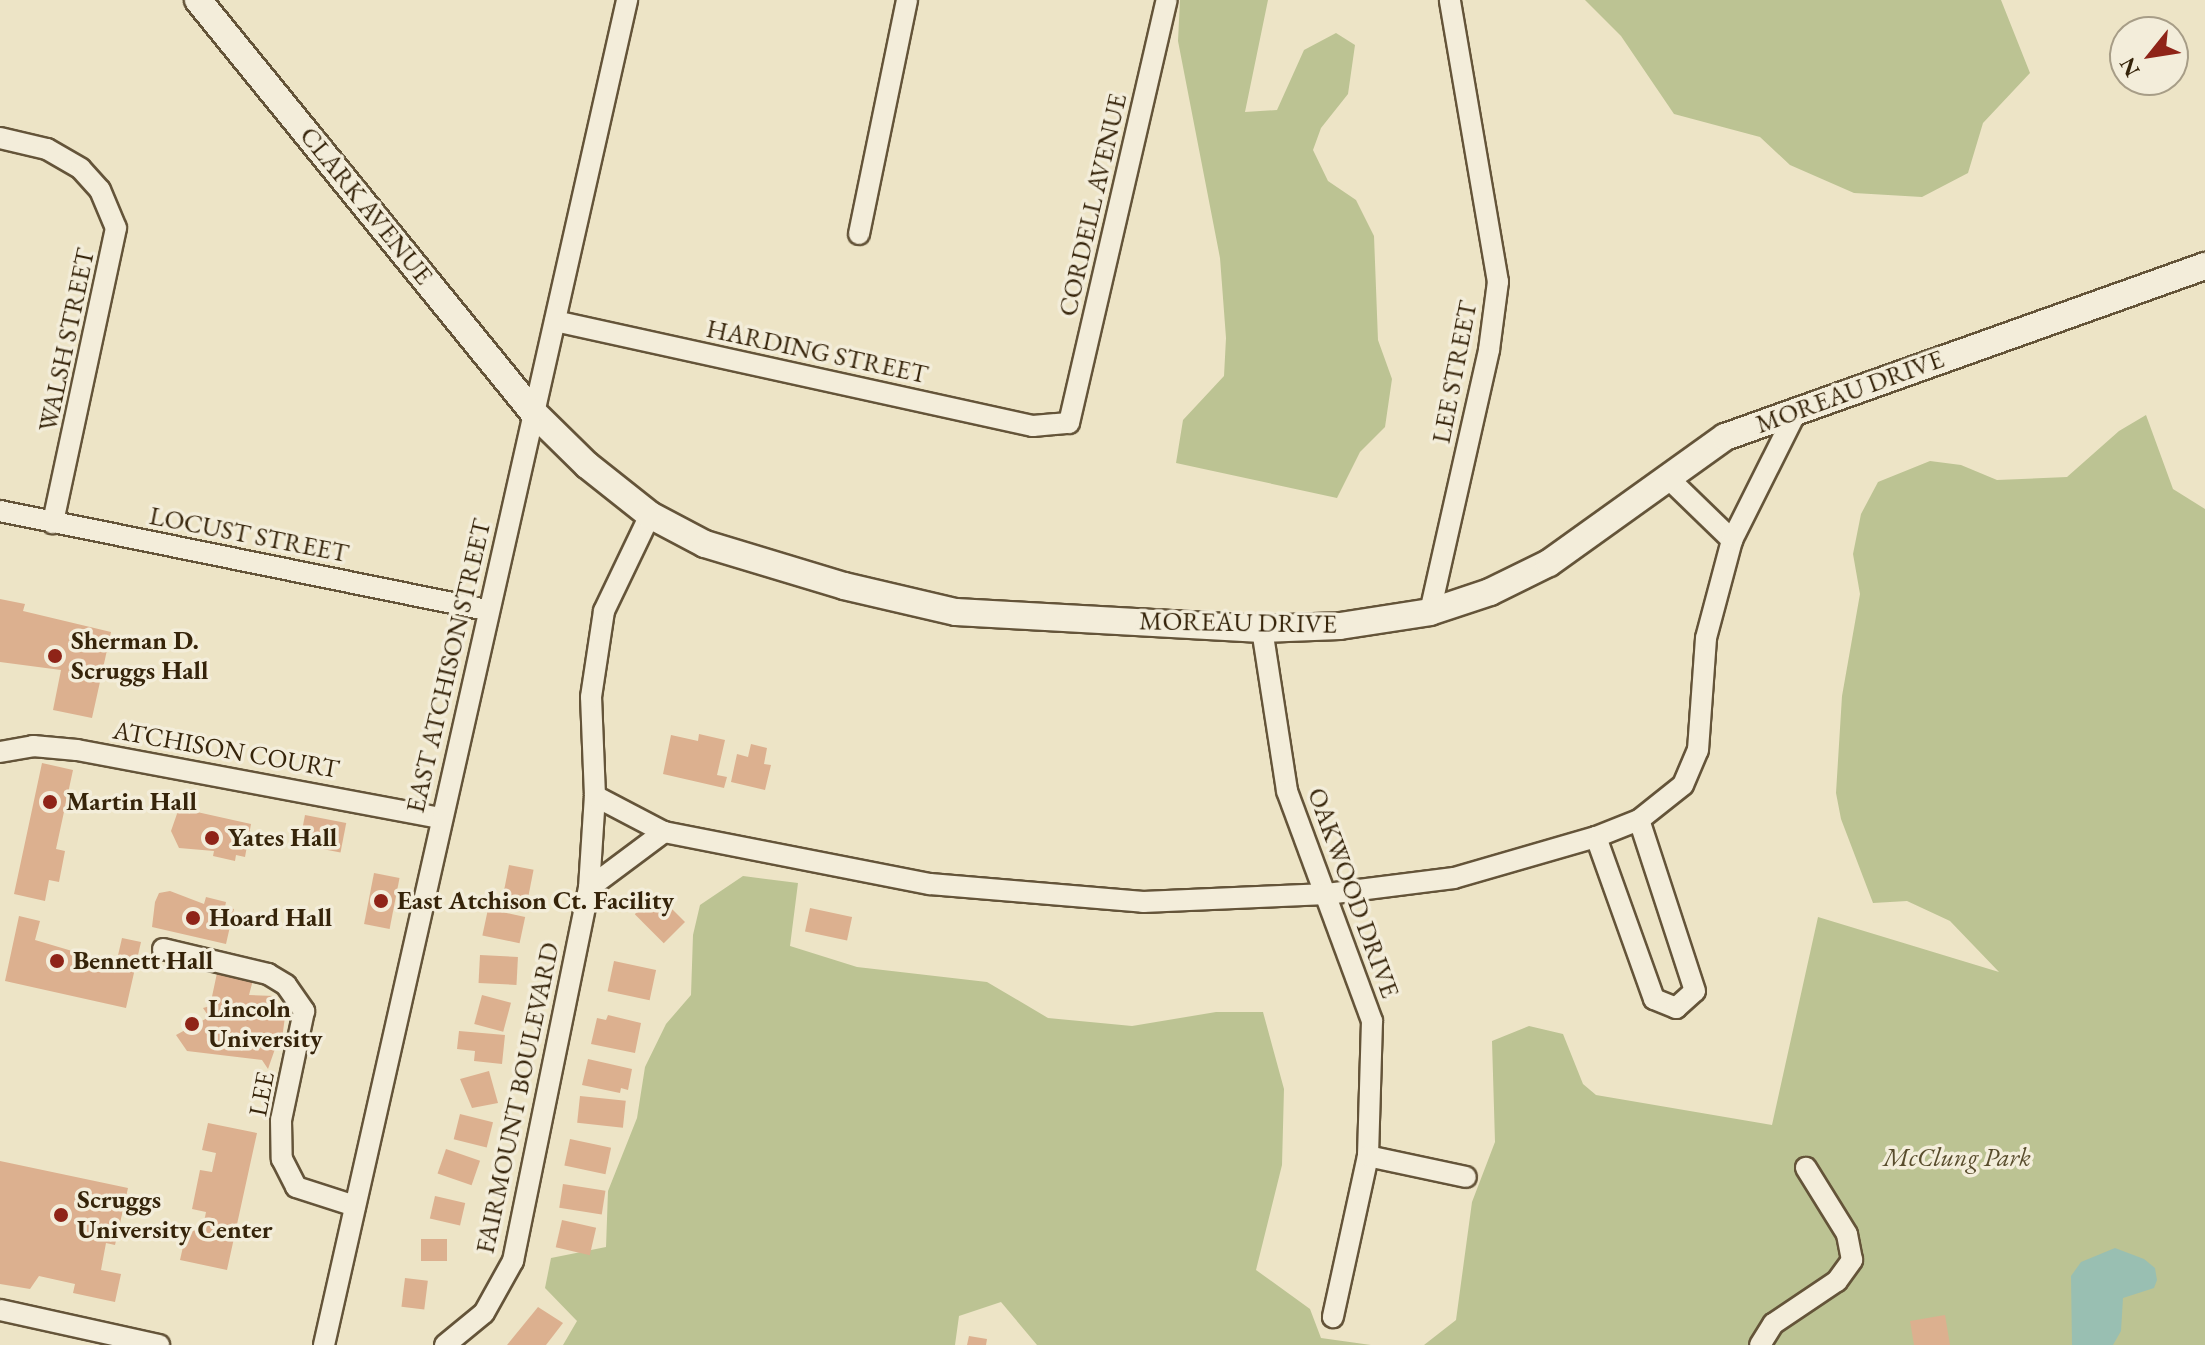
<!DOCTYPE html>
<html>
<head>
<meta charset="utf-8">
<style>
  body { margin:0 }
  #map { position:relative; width:2205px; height:1345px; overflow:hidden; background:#ede4c6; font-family:"EB Garamond",serif }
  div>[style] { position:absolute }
  .green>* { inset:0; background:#bcc393 }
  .water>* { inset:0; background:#99bfb2 }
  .building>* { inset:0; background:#dcb08f; transform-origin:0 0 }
  .roads { filter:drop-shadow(2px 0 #645439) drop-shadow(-2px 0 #645439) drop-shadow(0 2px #645439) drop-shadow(0 -2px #645439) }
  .minor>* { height:20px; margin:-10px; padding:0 10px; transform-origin:10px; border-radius:10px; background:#f3edda }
  .secondary>* { height:26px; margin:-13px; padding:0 13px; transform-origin:13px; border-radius:13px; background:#f3edda }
  .dots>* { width:22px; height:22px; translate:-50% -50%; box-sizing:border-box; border:4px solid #f3edda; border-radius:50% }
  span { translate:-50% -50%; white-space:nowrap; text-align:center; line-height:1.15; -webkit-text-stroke:7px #f3edda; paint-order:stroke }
  .street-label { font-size:26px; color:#36240a }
  .poi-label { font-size:26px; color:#36240a; font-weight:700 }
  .left { translate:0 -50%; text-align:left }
  .park-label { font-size:26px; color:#584c2c; font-style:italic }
  .north { position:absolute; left:2109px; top:16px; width:80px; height:80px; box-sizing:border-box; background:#f3edda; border:2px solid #a79d87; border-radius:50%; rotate:240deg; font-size:22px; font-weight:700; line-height:32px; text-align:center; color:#36240a }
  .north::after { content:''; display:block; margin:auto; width:28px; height:36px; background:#8f2418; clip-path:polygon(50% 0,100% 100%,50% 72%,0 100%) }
</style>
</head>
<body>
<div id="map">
  <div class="green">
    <i style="clip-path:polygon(1180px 0,1268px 0,1245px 112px,1277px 110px,1304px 50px,1336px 33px,1355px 45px,1348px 94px,1321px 128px,1313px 150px,1328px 181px,1356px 200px,1374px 236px,1378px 340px,1392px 379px,1385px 427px,1360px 452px,1337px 498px,1176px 463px,1183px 420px,1224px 376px,1226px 338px,1220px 258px,1178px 41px)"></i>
    <i style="clip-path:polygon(1585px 0,2001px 0,2030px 73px,1983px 123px,1968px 173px,1922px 197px,1854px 193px,1790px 165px,1760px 137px,1674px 114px,1621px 36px)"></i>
    <i style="clip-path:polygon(2146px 415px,2173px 489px,2205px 509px,2205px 1345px,1424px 1345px,1456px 1320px,1472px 1202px,1495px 1142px,1492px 1041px,1529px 1026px,1563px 1034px,1583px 1084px,1596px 1095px,1772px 1125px,1818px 917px,1999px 972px,1950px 921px,1907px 901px,1873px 903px,1841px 819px,1836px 793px,1842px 696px,1860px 594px,1853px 554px,1861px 514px,1878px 482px,1930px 461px,1961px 465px,1997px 480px,2067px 477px,2119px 431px)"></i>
    <i style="clip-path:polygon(743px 876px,798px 883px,790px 946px,857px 967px,987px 982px,1048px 1018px,1132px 1026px,1216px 1012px,1263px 1012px,1284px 1089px,1282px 1165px,1256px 1270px,1310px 1309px,1321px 1338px,1371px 1345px,1037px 1345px,1001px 1302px,959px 1316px,955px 1345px,563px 1345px,577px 1321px,545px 1288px,551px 1258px,606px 1247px,608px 1191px,637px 1118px,645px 1067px,666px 1024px,691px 995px,693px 935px,700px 905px)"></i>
  </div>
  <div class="water">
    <i style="clip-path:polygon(2115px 1248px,2144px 1259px,2155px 1268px,2157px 1280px,2154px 1288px,2123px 1298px,2121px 1331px,2113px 1345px,2072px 1345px,2071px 1276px,2081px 1262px)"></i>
  </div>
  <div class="building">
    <i style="clip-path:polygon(0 599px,25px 604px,23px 611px,111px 632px,92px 718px,53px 710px,61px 670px,0 662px)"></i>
    <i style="clip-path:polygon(699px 734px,725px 740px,717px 775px,727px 777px,724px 788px,663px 774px,671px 735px,698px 741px)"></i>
    <i style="clip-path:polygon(751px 744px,767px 748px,764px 764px,771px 765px,765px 790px,731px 782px,737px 754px,748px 757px)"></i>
    <i style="clip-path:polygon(42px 763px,73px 770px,56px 849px,65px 851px,59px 882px,49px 880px,45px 901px,14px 894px)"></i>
    <i style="clip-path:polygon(179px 808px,251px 824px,245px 857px,236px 855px,235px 861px,213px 856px,214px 851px,179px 848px,171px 831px)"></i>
    <i style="left:305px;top:815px;width:42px;height:30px;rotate:11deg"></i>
    <i style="left:509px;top:865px;width:25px;height:40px;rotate:11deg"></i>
    <i style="left:374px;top:873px;width:26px;height:52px;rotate:11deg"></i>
    <i style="clip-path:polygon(170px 891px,204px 904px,206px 897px,226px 902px,225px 907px,234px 909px,226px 944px,152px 927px,155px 902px,159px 893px)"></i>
    <i style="left:656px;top:893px;width:41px;height:30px;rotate:45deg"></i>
    <i style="left:810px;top:908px;width:43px;height:24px;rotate:12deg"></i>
    <i style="left:488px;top:909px;width:38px;height:27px;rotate:12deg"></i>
    <i style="clip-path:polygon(19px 916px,40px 921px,35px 940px,116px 964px,122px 938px,141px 942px,126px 1008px,5px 981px)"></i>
    <i style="left:480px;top:955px;width:38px;height:28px;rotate:3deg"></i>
    <i style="left:614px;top:961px;width:43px;height:31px;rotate:12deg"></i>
    <i style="clip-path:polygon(217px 973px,253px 980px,249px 995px,274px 996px,272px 1006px,286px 1009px,281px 1047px,276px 1046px,268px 1069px,262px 1060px,187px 1051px,176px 1035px,209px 1017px,203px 1008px,210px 1006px)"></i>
    <i style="left:482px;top:995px;width:30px;height:30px;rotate:15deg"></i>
    <i style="clip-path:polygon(608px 1015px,641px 1023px,635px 1053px,591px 1044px,597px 1018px,606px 1020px)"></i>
    <i style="clip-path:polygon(459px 1031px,505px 1035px,502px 1064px,474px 1061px,475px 1051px,457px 1049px)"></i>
    <i style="clip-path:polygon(588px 1059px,632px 1069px,628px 1090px,621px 1088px,620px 1093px,582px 1085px)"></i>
    <i style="clip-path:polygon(489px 1071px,498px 1103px,472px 1108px,460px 1079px)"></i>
    <i style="left:580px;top:1096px;width:46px;height:27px;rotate:6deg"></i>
    <i style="left:460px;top:1114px;width:34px;height:26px;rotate:14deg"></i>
    <i style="clip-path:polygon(208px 1123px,257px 1133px,227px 1270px,180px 1260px,187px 1229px,202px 1232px,206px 1212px,192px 1209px,200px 1170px,212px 1172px,216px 1153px,202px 1150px)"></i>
    <i style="left:570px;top:1139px;width:42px;height:27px;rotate:12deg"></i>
    <i style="left:446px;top:1149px;width:36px;height:26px;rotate:19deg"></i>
    <i style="clip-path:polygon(0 1161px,128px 1188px,115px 1245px,106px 1243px,101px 1270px,121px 1274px,115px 1302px,73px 1293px,75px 1284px,39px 1276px,30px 1289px,0 1284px)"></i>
    <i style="left:563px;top:1184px;width:43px;height:24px;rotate:9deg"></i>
    <i style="left:435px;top:1196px;width:31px;height:23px;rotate:13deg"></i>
    <i style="left:562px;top:1220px;width:35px;height:28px;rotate:13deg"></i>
    <i style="left:421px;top:1239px;width:26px;height:22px"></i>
    <i style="left:405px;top:1278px;width:23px;height:29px;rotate:7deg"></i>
    <i style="clip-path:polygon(538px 1307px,563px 1323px,546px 1345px,507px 1345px)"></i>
    <i style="clip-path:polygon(1945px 1315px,1950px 1345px,1914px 1345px,1910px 1321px)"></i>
    <i style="clip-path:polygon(969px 1336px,987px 1339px,986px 1345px,967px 1345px)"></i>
  </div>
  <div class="roads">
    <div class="minor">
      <i style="left:0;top:138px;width:48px;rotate:13.2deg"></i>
      <i style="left:47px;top:149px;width:39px;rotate:30deg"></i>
      <i style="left:81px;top:169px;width:28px;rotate:48deg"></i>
      <i style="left:100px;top:190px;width:41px;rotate:67.2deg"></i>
      <i style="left:116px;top:228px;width:302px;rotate:102.1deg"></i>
      <i style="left:859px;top:234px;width:239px;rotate:-78.4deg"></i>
      <i style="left:555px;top:321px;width:489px;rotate:12.4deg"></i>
      <i style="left:1033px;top:426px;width:36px;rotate:-5deg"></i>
      <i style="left:1069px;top:423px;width:434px;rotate:-77deg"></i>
      <i style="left:1667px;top:477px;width:91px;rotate:44.1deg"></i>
      <i style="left:0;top:511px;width:497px;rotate:11.5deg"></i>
      <i style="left:1430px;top:612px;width:269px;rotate:-77.3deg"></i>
      <i style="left:1489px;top:350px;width:69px;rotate:-82.5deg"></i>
      <i style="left:1498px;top:282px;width:286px;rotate:-99.7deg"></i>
      <i style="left:1262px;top:629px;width:164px;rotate:81.2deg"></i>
      <i style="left:1287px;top:791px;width:245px;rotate:69.7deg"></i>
      <i style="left:1372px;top:1021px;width:135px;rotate:91.7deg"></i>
      <i style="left:1368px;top:1156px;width:165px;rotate:102.3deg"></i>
      <i style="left:0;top:752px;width:34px;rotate:-10deg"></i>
      <i style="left:33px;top:746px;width:44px;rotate:5.2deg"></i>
      <i style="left:77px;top:750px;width:370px;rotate:10.6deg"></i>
      <i style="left:595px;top:796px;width:78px;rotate:27.6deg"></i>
      <i style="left:664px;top:832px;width:271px;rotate:11.1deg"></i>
      <i style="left:930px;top:884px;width:214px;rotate:4.8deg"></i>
      <i style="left:1143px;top:902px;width:184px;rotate:-2.5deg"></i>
      <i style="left:1327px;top:894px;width:128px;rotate:-7.2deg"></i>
      <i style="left:1454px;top:878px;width:148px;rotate:-16.1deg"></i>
      <i style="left:1596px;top:837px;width:46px;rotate:-21.6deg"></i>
      <i style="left:1639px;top:820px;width:56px;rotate:-38.5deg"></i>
      <i style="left:1683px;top:785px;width:38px;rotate:-67deg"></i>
      <i style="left:1698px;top:750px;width:112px;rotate:-85.9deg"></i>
      <i style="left:1706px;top:638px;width:101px;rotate:-75.1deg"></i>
      <i style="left:1732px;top:540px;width:145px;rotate:-63.4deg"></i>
      <i style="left:1596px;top:837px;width:172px;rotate:70.3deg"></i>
      <i style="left:1654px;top:999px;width:24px;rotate:22deg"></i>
      <i style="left:1676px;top:1008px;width:25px;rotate:-42deg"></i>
      <i style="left:1695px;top:991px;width:180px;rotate:-108.1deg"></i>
      <i style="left:589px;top:888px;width:94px;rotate:-36.7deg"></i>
      <i style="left:163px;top:949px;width:108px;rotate:13.4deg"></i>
      <i style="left:268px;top:974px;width:21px;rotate:31deg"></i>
      <i style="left:286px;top:985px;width:32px;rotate:55deg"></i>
      <i style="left:304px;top:1011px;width:111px;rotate:101.9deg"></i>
      <i style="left:281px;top:1120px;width:39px;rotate:89deg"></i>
      <i style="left:282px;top:1159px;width:31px;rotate:63deg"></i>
      <i style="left:296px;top:1187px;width:62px;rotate:17.9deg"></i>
      <i style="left:1368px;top:1156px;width:100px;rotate:12.1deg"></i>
      <i style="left:0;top:1310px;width:163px;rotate:12.4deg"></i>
      <i style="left:324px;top:1345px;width:1379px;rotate:-77.3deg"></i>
      <i style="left:445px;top:1345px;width:50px;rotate:-39.4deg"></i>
      <i style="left:484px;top:1313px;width:60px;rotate:-60.9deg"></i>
      <i style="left:513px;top:1261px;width:381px;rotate:-78.5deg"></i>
      <i style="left:589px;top:888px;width:92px;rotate:-86.3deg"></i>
      <i style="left:595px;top:796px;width:99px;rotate:-92.3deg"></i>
      <i style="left:591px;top:697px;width:87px;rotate:-81.4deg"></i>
      <i style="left:604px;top:611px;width:106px;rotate:-64.4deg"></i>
      <i style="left:1760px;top:1345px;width:25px;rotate:-58deg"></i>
      <i style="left:1773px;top:1324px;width:77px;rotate:-33.9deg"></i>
      <i style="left:1837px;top:1281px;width:26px;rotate:-54deg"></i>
      <i style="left:1852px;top:1260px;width:26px;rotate:-101deg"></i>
      <i style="left:1847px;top:1234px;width:78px;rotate:-121.8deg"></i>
    </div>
    <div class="secondary">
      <i style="left:198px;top:0;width:531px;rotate:50.89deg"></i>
      <i style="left:533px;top:412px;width:76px;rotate:44.5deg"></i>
      <i style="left:587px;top:465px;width:80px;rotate:38.4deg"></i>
      <i style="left:650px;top:515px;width:62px;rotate:27.8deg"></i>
      <i style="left:705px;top:544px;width:145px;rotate:16.8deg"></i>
      <i style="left:844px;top:586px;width:115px;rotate:13.1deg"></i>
      <i style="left:956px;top:612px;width:306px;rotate:3.2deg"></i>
      <i style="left:1262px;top:629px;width:78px;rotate:-2.2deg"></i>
      <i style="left:1340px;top:626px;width:91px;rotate:-8.8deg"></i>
      <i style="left:1430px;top:612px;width:63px;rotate:-18.4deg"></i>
      <i style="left:1490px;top:592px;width:66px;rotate:-26.2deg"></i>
      <i style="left:1549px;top:563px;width:216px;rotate:-35.6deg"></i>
      <i style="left:1725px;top:437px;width:510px;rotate:-19.61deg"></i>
    </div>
  </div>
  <div class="dots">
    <i style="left:55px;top:656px;background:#8f2418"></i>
    <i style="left:50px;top:802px;background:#8f2418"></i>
    <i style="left:212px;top:838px;background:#8f2418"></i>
    <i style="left:381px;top:901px;background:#8f2418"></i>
    <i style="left:193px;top:918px;background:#8f2418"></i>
    <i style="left:57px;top:961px;background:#8f2418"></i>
    <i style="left:192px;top:1024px;background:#8f2418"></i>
    <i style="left:61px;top:1215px;background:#8f2418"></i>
  </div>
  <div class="street-label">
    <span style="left:1093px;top:205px;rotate:-77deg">CORDELL AVENUE</span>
    <span style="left:366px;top:206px;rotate:51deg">CLARK AVENUE</span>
    <span style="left:67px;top:340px;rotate:-78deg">WALSH STREET</span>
    <span style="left:817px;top:352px;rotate:12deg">HARDING STREET</span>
    <span style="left:1455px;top:372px;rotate:-79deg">LEE STREET</span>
    <span style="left:1850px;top:392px;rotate:-20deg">MOREAU DRIVE</span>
    <span style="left:249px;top:535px;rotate:11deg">LOCUST STREET</span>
    <span style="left:1238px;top:623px;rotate:1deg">MOREAU DRIVE</span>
    <span style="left:449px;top:666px;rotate:-77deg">EAST ATCHISON STREET</span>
    <span style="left:226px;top:750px;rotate:10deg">ATCHISON COURT</span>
    <span style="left:1353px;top:893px;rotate:70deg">OAKWOOD DRIVE</span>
    <span style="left:262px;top:1094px;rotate:-79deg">LEE</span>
    <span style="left:518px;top:1098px;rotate:-78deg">FAIRMOUNT BOULEVARD</span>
  </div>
  <div class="poi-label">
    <span class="left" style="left:71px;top:656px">Sherman D.<br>Scruggs Hall</span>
    <span class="left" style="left:66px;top:802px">Martin Hall</span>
    <span class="left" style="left:228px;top:838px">Yates Hall</span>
    <span class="left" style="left:397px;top:901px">East Atchison Ct. Facility</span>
    <span class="left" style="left:209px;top:918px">Hoard Hall</span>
    <span class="left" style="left:73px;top:961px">Bennett Hall</span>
    <span class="left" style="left:208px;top:1024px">Lincoln<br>University</span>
    <span class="left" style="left:77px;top:1215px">Scruggs<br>University Center</span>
  </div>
  <div class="park-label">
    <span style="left:1957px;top:1158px">McClung Park</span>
  </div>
  <div class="north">N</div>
</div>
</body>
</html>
